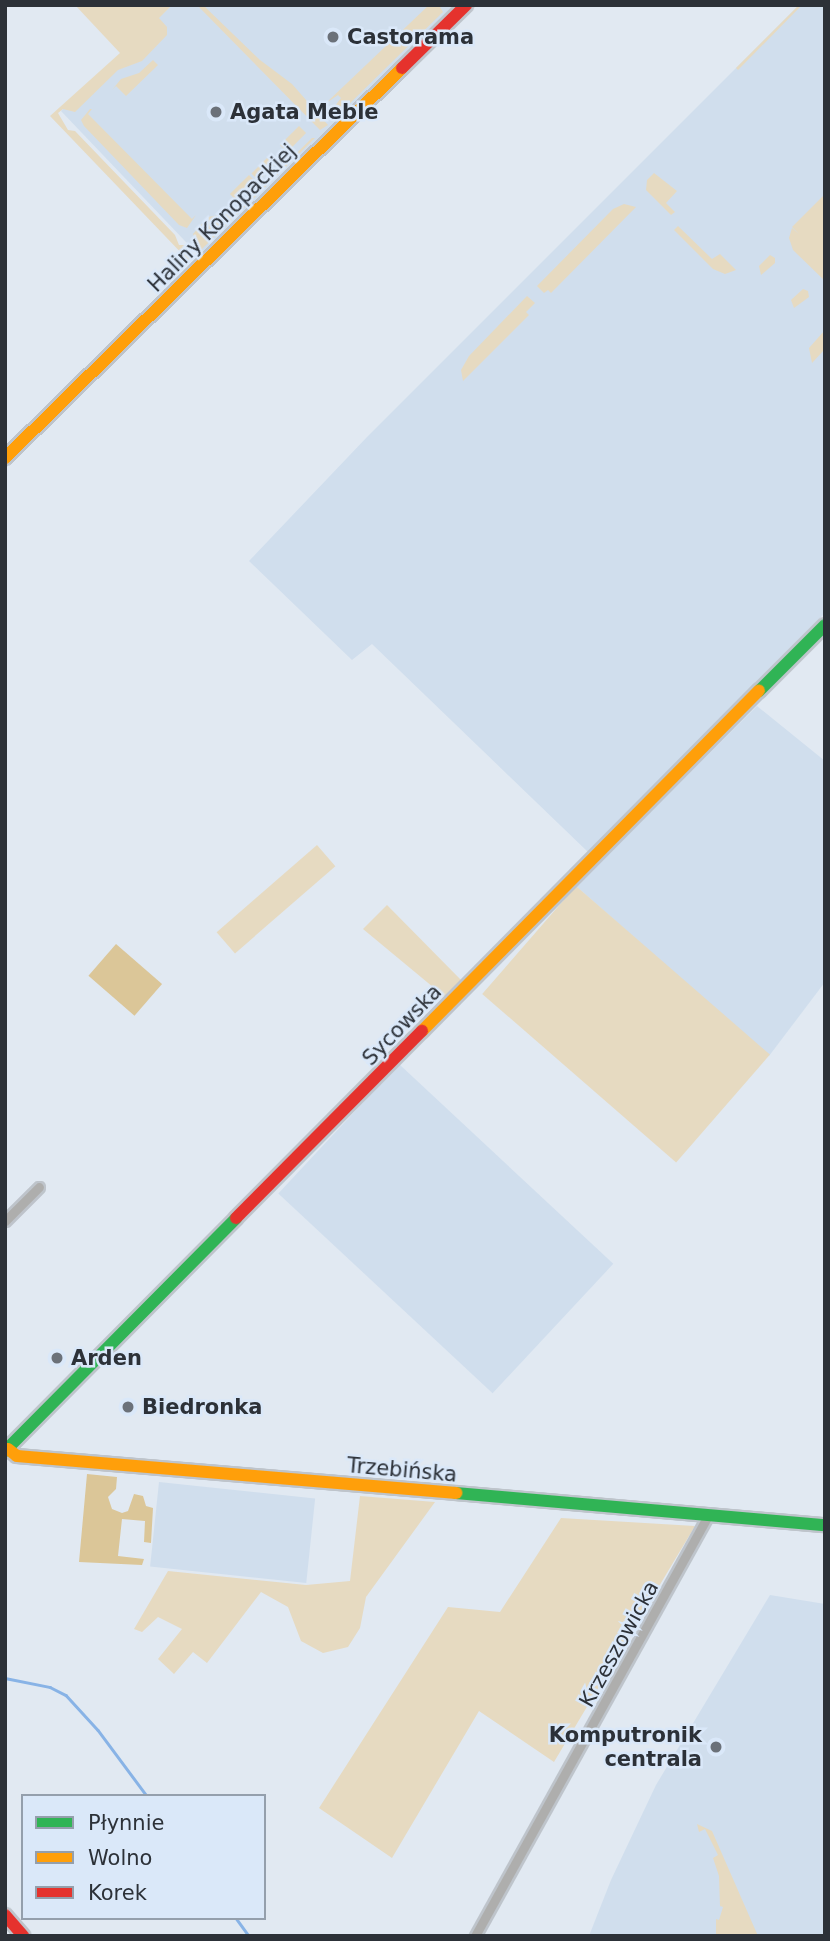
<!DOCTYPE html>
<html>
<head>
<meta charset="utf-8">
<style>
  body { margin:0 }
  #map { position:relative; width:830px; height:1941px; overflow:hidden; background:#e1e9f2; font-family:"DejaVu Sans",sans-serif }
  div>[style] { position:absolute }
  .built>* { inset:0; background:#d0deed; transform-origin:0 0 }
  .green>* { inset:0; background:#e6dac1; transform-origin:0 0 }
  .forest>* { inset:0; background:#dbc698; transform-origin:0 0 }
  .stream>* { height:2.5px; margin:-1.25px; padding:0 1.25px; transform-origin:1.25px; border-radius:1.25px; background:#88b3e6 }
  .roads { filter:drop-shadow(2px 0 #bec4cb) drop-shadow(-2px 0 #bec4cb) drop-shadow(0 2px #bec4cb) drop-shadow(0 -2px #bec4cb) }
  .street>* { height:9px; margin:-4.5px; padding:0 4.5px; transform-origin:4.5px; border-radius:4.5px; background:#aeaead }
  .fast>* { height:12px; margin:-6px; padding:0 6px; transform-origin:6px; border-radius:6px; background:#30b455 }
  .slow>* { height:12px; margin:-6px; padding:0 6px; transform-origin:6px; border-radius:6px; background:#ff9f0a }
  .jam>* { height:12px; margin:-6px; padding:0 6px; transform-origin:6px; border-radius:6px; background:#e5322d }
  .dots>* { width:19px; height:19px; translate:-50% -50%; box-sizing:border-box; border:4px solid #dae8f9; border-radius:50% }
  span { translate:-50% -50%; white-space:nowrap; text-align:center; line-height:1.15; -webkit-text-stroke:5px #dae8f9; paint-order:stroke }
  .poi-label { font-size:21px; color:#2c3138; font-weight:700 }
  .left { translate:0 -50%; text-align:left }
  .right { translate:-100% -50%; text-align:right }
  .street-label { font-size:21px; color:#2c3138 }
  .frame { position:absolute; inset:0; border:7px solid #2c3138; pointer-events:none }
  .legend { position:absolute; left:21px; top:1794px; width:245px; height:126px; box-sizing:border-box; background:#dae8f9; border:2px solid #949fac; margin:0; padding:9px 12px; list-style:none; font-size:21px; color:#2c3138 }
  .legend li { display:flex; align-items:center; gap:14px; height:35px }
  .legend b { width:35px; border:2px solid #949fac }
</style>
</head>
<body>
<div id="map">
  <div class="built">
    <i style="clip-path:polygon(172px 5px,466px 5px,205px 262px,61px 111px)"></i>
    <i style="clip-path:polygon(799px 5px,825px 5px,825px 613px,588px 852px,372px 644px,352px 660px,249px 561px,367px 437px)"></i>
    <i style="clip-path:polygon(757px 706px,825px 761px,825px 982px,769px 1056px,576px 886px)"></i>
    <i style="left:399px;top:1064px;width:293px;height:177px;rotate:43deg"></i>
    <i style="left:159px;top:1482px;width:157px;height:85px;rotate:6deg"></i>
    <i style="clip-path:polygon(770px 1595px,825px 1604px,825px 1936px,589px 1936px,611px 1880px,656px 1785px)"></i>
  </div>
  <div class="green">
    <i style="clip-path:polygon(75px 5px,172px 5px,159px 18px,167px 27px,167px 35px,142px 61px,118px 70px,75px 112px,63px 109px,58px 113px,68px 130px,75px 131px,175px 235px,179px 245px,184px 245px,191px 251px,193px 257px,188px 260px,50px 116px,120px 53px)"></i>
    <i style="clip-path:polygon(197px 5px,203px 5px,260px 60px,292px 84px,328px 125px,320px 130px)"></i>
    <i style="clip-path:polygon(429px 5px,439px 5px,443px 12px,338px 115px,331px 111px,341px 98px,338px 95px,325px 104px)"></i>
    <i style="clip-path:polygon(799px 5px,802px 5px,738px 70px,736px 68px)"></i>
    <i style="clip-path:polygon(153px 60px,158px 65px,126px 96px,116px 86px,112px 90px,121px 79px,139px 73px)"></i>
    <i style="clip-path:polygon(90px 109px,92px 109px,88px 114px,192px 219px,196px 215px,187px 228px,179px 225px,84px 126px,81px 120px)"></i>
    <i style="left:299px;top:126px;width:10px;height:27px;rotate:45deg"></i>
    <i style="clip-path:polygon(312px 138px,315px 138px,201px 250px,198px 248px,193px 234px,208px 217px,237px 212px)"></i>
    <i style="left:267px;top:158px;width:10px;height:22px;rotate:45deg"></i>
    <i style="clip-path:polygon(654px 173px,677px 191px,666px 203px,675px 212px,671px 215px,646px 190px,647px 180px)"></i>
    <i style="left:249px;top:175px;width:10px;height:27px;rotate:45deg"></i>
    <i style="clip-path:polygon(825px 194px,825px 281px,793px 250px,789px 238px,792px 228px,799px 234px,792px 227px)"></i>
    <i style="clip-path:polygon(624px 204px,636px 207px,551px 293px,548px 290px,544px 293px,537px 286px,613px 209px)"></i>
    <i style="clip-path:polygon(678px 226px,712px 259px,720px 254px,736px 270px,725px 274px,713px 269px,674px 230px)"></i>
    <i style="clip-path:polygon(770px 255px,775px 258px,775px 263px,761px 275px,759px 266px)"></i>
    <i style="clip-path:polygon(803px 289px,808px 291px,809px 297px,794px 308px,791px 300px)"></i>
    <i style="clip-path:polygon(527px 296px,535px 303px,526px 312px,529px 315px,463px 381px,461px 370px,469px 356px)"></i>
    <i style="clip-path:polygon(825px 330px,825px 349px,812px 363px,809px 348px)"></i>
    <i style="left:317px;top:845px;width:28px;height:133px;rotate:49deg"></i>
    <i style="left:576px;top:886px;width:257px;height:143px;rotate:41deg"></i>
    <i style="clip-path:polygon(387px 905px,462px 981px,445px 997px,363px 929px)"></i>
    <i style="clip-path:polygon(360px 1496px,435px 1502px,366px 1597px,360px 1628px,348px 1647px,323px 1653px,301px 1641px,288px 1607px,261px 1592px,207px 1663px,193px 1652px,174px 1674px,158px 1659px,182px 1629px,158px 1617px,142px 1632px,134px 1629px,168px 1571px,306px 1585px,350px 1581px)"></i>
    <i style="clip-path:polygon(561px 1518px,695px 1526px,554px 1762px,479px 1711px,392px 1858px,319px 1808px,448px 1607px,500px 1612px)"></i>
    <i style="clip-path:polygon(697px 1824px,712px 1831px,758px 1936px,716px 1936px,716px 1919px,719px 1920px,723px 1907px,720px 1906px,719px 1876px,713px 1858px,718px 1855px,705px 1829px,699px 1832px)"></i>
  </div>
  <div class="forest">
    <i style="left:116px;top:944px;width:61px;height:42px;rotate:41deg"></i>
    <i style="clip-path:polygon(87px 1474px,117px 1477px,116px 1489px,108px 1497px,112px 1509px,122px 1513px,128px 1511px,134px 1494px,143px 1496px,146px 1506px,153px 1508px,151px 1543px,144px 1542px,145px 1521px,122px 1519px,118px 1556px,144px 1559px,142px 1565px,79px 1562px)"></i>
  </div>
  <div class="stream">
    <i style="left:5px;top:1678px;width:46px;rotate:11.3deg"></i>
    <i style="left:50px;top:1687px;width:18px;rotate:27deg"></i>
    <i style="left:66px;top:1695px;width:47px;rotate:47.6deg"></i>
    <i style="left:98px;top:1730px;width:82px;rotate:53.4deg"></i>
    <i style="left:236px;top:1918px;width:22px;rotate:54deg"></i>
  </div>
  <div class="roads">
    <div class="street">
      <i style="left:5px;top:1221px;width:48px;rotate:-45deg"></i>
      <i style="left:475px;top:1936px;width:480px;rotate:-61deg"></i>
    </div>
    <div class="fast">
      <i style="left:759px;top:691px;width:93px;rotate:-45deg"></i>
      <i style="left:5px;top:1451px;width:328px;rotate:-45.2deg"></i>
      <i style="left:456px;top:1493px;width:370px;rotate:5deg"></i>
    </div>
    <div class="slow">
      <i style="left:5px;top:458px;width:557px;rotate:-44.49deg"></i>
      <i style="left:422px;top:1031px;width:479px;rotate:-45.3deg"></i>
      <i style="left:8px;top:1449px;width:11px;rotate:38deg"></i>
      <i style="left:17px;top:1456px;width:441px;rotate:4.8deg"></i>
    </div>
    <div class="jam">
      <i style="left:402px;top:68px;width:90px;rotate:-44.5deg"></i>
      <i style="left:236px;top:1218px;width:264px;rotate:-45.2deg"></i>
      <i style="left:5px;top:1915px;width:28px;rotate:49deg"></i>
    </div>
  </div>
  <div class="dots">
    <i style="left:333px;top:37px;background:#6b7179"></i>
    <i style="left:216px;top:112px;background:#6b7179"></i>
    <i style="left:57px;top:1358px;background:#6b7179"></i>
    <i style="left:128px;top:1407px;background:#6b7179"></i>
    <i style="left:716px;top:1747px;background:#6b7179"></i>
  </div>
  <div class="poi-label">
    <span class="left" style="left:347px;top:37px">Castorama</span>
    <span class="left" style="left:230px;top:112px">Agata Meble</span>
    <span class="left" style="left:71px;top:1358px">Arden</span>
    <span class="left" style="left:142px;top:1407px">Biedronka</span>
    <span class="right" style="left:702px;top:1747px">Komputronik<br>centrala</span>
  </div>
  <div class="street-label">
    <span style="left:222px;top:218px;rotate:-45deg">Haliny Konopackiej</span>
    <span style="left:402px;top:1025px;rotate:-46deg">Sycowska</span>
    <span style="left:402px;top:1470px;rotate:5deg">Trzebińska</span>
    <span style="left:619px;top:1644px;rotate:-61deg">Krzeszowicka</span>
  </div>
  <div class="frame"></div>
  <ul class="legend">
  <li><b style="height:9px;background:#30b455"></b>Płynnie</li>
  <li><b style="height:9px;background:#ff9f0a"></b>Wolno</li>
  <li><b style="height:9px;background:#e5322d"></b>Korek</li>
  </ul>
</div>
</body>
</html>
